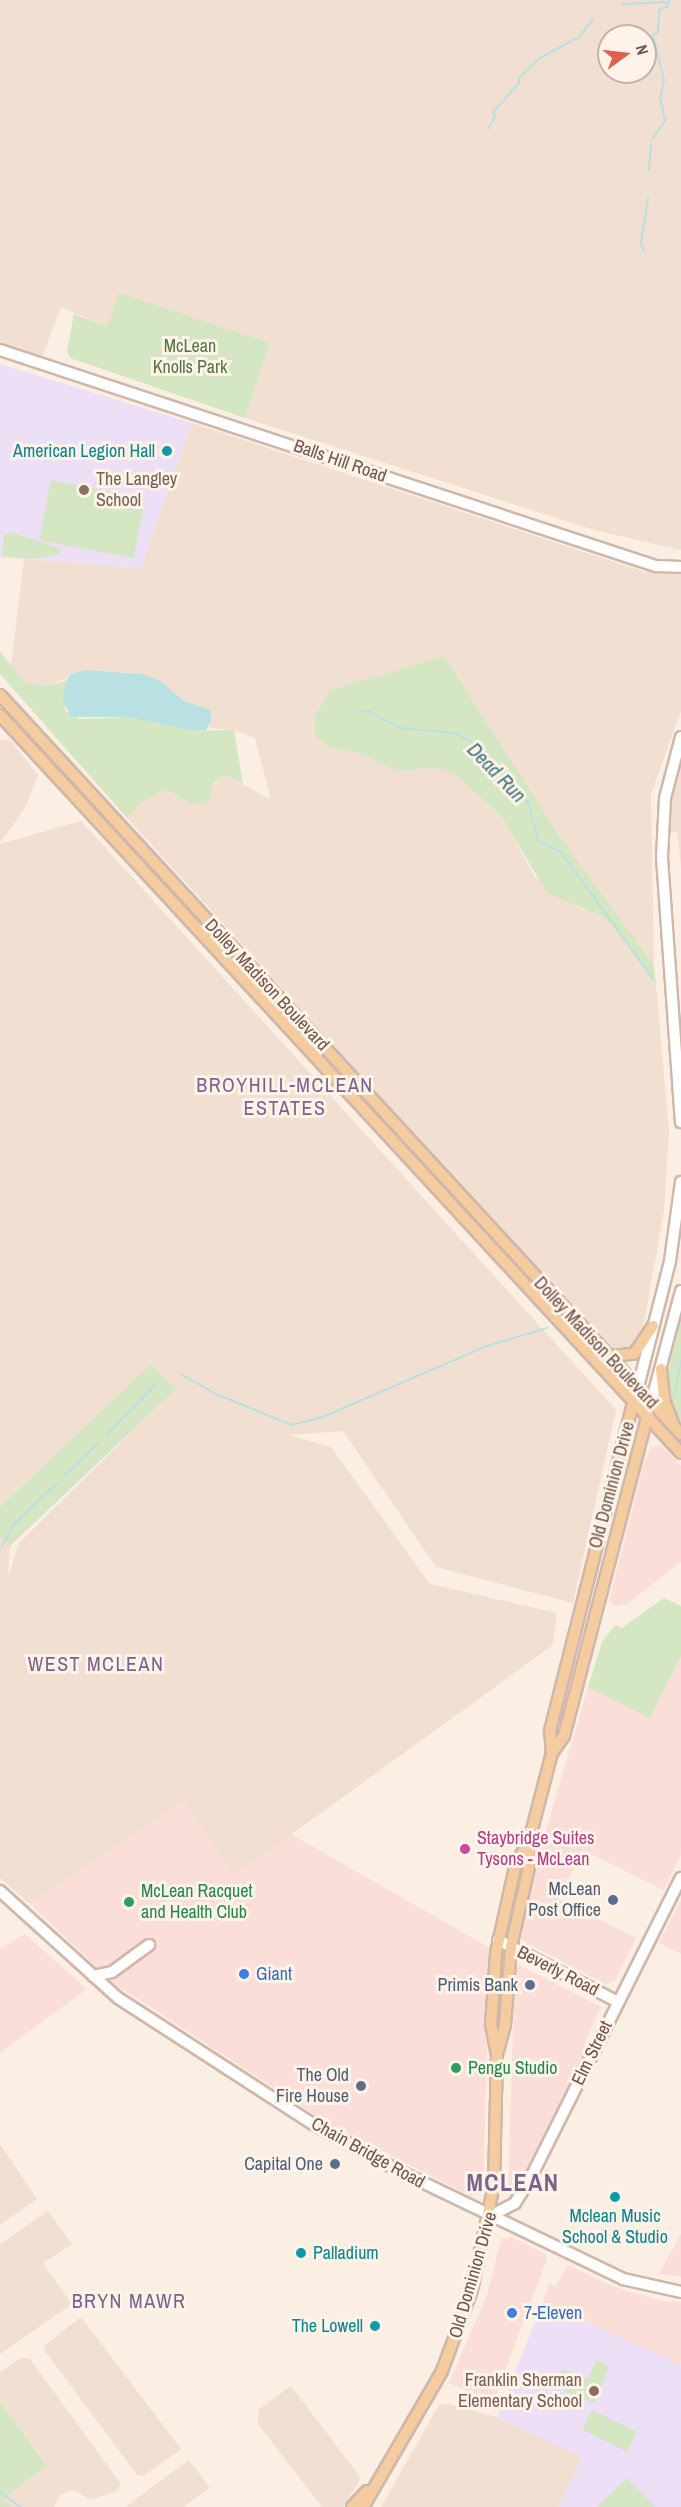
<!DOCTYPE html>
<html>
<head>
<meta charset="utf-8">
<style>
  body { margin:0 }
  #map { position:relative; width:681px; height:2507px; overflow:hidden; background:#faefe2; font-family:"Archivo Narrow",sans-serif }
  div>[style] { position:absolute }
  .residential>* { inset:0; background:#f1e0d1 }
  .commercial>* { inset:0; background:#faded7 }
  .education>* { inset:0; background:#ecdff6 }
  .green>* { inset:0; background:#d4e6c2; transform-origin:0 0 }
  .water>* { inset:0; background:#b9e0e2 }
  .stream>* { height:2px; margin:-1px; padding:0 1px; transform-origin:1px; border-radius:1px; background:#b9e0e2 }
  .roads { filter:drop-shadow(2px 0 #cfb7aa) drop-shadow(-2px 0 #cfb7aa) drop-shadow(0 2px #cfb7aa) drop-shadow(0 -2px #cfb7aa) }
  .secondary>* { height:10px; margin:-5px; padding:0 5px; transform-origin:5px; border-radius:5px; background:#fff }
  .primary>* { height:10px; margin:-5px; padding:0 5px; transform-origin:5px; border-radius:5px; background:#f4cc9f }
  .dots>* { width:16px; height:16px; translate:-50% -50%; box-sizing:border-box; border:3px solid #fdf3e8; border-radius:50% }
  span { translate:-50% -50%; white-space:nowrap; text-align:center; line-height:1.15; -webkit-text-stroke:6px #fdf3e8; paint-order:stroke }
  .park-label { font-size:18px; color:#577543 }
  .culture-label { font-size:18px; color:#0d838f }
  .right { translate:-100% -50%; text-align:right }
  .left { translate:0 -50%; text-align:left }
  .street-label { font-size:18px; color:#70544b }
  .education-label { font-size:18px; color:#785e54 }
  .hotel-label { font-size:18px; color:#b23c85 }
  .service-label { font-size:18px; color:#4e5e75 }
  .leisure-label { font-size:18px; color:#27864d }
  .shop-label { font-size:18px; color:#366cbe }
  .water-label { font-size:20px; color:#43777b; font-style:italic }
  .neighbourhood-label { font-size:20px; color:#7a638c; letter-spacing:1.5px }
  .district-label { font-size:24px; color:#7a638c; font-weight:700; letter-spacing:1.5px }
  .north { position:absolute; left:597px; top:24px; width:60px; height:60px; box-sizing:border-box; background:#fdf3e8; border:2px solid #c5b3a9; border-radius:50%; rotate:75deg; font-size:16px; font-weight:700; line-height:24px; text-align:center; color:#70544b }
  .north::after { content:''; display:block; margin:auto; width:21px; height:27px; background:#dc6250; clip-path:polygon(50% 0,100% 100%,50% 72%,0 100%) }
</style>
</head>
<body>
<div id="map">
  <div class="residential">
    <i style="clip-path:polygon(evenodd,0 0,681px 0,681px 550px,594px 530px,245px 418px,270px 343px,120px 292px,107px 327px,61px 307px,42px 357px,0 343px,0 0,609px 36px,645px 36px,645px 72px,609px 72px,609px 36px)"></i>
    <i style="clip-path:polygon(192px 423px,645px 572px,681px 572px,681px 711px,651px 794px,654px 965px,559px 835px,444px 656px,330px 690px,330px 748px,360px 753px,397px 771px,438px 768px,457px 776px,501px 816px,535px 877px,575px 906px,603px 917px,617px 930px,656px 985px,669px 1132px,664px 1210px,643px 1329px,633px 1345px,615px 1354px,127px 818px,142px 802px,166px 789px,191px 804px,226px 775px,271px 800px,255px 738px,234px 730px,209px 728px,211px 722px,176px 694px,135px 673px,86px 670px,48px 686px,24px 682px,11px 666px,24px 559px,141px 568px)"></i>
    <i style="clip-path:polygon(9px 739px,38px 775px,25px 808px,0 843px,0 740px)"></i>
    <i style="clip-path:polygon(681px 766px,681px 867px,677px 831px,670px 833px,673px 789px)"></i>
    <i style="clip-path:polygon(81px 821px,616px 1410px,573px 1603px,436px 1567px,343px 1431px,288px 1435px,331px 1447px,430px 1584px,557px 1613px,553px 1645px,234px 1876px,184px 1801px,30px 1904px,0 1878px,0 1536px,10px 1546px,8px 1577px,19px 1543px,175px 1389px,151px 1364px,0 1507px,0 844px)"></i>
    <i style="clip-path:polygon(0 2144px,37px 2199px,0 2225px)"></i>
    <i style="clip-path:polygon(48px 2211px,72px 2244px,43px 2263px,72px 2304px,0 2354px,0 2244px)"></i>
    <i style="clip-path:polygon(81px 2317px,181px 2449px,143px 2476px,137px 2475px,45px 2351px,44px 2346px)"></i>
    <i style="clip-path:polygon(21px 2358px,30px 2359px,121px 2484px,117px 2491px,90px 2500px,76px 2491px,68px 2491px,59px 2496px,54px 2507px,11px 2507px,1px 2499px,47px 2464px,0 2402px,0 2372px)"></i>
    <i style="clip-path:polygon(291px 2386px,361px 2478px,343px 2507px,322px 2507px,258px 2424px,259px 2409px)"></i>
    <i style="clip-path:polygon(449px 2404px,503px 2419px,582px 2457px,559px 2507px,381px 2507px,439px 2405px)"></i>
    <i style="clip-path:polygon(189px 2460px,210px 2488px,183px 2507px,125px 2507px)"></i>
  </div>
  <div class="commercial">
    <i style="clip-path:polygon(661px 1445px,681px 1466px,681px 1562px,627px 1604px,614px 1606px,609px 1601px,644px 1463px,651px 1448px)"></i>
    <i style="clip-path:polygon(681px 1656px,681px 1855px,663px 1890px,583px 1850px,558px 1899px,636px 1938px,615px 1981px,605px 1984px,520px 1939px,532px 1879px,588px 1687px,650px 1717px)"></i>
    <i style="clip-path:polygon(184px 1801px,234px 1876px,291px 1834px,490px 1948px,483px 2191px,470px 2196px,326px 2122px,115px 1984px,30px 1904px)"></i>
    <i style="clip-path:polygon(681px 1900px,681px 1954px,659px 1943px)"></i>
    <i style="clip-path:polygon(25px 1934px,87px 1989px,0 2053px,0 1949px)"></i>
    <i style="clip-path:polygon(519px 1965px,601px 2007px,584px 2044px,588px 2047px,519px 2183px,508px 2194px,515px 1971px)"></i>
    <i style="clip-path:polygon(681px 2234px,681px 2277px,659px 2274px)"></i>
    <i style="clip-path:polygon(511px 2237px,545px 2254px,547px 2259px,493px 2403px,449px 2383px,487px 2295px,501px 2239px)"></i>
    <i style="clip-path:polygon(568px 2265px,614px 2287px,662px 2301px,681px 2302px,681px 2365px,543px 2302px,549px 2284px,555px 2286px)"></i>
  </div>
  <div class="education">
    <i style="clip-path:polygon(0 364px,192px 423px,141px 568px,0 557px)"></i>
    <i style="clip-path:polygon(543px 2302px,681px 2365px,681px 2507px,559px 2507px,582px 2457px,497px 2418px)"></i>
  </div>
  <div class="green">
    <i style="clip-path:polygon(119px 292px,270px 343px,245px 418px,70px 358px,67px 351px,74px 314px,107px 327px)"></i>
    <i style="left:51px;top:480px;width:96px;height:61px;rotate:11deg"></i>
    <i style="clip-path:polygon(10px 532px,62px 549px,59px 554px,33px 559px,2px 556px,4px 536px)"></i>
    <i style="clip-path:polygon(0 651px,24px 682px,48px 686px,66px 681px,65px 710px,80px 719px,129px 717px,193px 731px,234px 730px,243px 784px,226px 775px,213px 784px,208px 802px,191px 804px,166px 789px,142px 802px,127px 818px,0 674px)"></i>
    <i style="clip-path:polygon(444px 656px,559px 835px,654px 965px,656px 985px,617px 930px,603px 917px,547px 893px,501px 816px,457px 776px,438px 768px,397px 771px,360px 753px,330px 748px,315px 736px,315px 716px,330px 690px)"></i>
    <i style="clip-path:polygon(681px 1318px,681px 1423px,663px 1390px)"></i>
    <i style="clip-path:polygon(151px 1364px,176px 1389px,10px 1546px,0 1536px,0 1507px)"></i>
    <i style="clip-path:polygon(664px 1598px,681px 1606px,681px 1656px,650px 1718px,588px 1687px,602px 1642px,615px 1625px,622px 1628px)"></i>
    <i style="clip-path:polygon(596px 2360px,609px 2366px,595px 2403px,555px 2387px,562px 2369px,588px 2379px)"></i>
    <i style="clip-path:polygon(0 2402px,47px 2465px,2px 2499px,11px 2507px,0 2507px)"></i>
    <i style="left:592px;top:2410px;width:50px;height:22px;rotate:26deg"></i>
    <i style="clip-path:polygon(627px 2478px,656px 2507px,597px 2507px)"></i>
  </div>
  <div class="water">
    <i style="clip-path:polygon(86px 670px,142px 674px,160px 681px,184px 701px,211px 710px,211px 722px,206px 730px,193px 731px,129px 717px,72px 717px,63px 702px,66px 681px,71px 674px)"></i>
  </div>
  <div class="stream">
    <i style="left:622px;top:4px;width:46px;rotate:-2.5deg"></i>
    <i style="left:504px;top:100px;width:23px;rotate:-49deg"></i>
    <i style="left:519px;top:83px;width:5px;rotate:-90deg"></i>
    <i style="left:519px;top:78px;width:29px;rotate:-44deg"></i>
    <i style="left:540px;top:58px;width:44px;rotate:-28.3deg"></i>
    <i style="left:579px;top:37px;width:23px;rotate:-52deg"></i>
    <i style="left:488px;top:129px;width:14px;rotate:-60deg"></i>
    <i style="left:495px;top:117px;width:5px;rotate:-112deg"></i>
    <i style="left:493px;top:112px;width:13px;rotate:-48deg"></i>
    <i style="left:653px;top:138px;width:21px;rotate:-55deg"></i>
    <i style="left:665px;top:121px;width:24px;rotate:-102deg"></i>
    <i style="left:660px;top:98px;width:18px;rotate:-77deg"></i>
    <i style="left:664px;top:80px;width:46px;rotate:-103.7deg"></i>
    <i style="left:653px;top:35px;width:6px;rotate:-31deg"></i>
    <i style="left:658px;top:32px;width:22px;rotate:-87deg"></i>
    <i style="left:659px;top:10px;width:9px;rotate:-21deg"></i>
    <i style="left:667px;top:7px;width:7px;rotate:-74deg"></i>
    <i style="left:649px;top:170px;width:25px;rotate:-85deg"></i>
    <i style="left:644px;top:252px;width:10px;rotate:-107deg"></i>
    <i style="left:641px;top:242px;width:44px;rotate:-80.8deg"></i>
    <i style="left:360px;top:711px;width:9px"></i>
    <i style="left:369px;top:711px;width:35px;rotate:29deg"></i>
    <i style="left:400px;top:728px;width:55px;rotate:5.2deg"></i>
    <i style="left:455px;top:733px;width:17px;rotate:28deg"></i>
    <i style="left:470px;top:741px;width:84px;rotate:46.4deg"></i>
    <i style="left:528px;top:802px;width:39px;rotate:75deg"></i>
    <i style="left:538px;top:840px;width:26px;rotate:28deg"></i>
    <i style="left:561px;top:852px;width:157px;rotate:54.1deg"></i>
    <i style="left:181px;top:1374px;width:43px;rotate:29.6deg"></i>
    <i style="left:218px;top:1395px;width:80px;rotate:22.1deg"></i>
    <i style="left:292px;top:1425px;width:34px;rotate:-15deg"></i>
    <i style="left:325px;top:1416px;width:176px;rotate:-23.4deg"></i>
    <i style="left:487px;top:1346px;width:63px;rotate:-16.7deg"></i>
    <i style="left:674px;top:1397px;width:37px;rotate:-79deg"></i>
    <i style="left:107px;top:1434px;width:70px;rotate:-45.6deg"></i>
    <i style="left:65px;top:1475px;width:45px;rotate:-44.1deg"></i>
    <i style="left:2px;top:1546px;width:26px;rotate:-61deg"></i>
    <i style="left:15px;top:1523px;width:58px;rotate:-43.6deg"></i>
    <i style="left:0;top:2492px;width:26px;rotate:36deg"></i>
  </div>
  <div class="roads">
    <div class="secondary">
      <i style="left:0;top:350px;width:691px;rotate:18.23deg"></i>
      <i style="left:656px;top:566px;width:25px;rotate:2deg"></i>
      <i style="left:681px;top:737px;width:63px;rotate:104.7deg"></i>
      <i style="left:665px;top:798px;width:60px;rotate:92.9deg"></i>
      <i style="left:662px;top:858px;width:265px;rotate:85.9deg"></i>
      <i style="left:638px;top:1387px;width:130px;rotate:-75.7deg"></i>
      <i style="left:670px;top:1261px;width:80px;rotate:-82.1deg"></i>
      <i style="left:651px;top:1403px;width:116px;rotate:-75deg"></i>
      <i style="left:0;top:1891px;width:159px;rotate:42.2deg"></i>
      <i style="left:118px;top:1998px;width:232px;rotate:32.9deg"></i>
      <i style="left:313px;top:2124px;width:98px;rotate:28.7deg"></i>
      <i style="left:399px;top:2171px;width:249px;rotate:25.7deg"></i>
      <i style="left:623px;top:2279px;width:59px;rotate:12.6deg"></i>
      <i style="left:498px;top:1940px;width:135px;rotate:27.3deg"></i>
      <i style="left:93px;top:1976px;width:19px;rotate:-12deg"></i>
      <i style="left:112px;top:1972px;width:46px;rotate:-36.1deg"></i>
      <i style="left:490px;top:2216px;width:28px;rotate:-27deg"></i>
      <i style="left:515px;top:2203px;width:26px;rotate:-58deg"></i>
      <i style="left:529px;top:2181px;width:339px;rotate:-63.4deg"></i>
    </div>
    <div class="primary">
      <i style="left:0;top:695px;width:1005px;rotate:47.34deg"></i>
      <i style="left:0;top:715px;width:1004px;rotate:47.3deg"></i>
      <i style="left:609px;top:1356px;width:25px;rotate:-5deg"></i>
      <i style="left:634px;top:1354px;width:34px;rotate:-56deg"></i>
      <i style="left:661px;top:1369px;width:31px;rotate:84deg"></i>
      <i style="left:664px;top:1400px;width:25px;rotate:69deg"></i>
      <i style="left:552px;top:1753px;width:21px;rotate:-55deg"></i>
      <i style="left:564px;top:1736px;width:333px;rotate:-75.4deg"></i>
      <i style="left:498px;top:2051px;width:27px;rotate:-75deg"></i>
      <i style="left:505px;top:2025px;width:78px;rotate:-85.6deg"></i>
      <i style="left:511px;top:1947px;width:82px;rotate:-77.3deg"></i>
      <i style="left:529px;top:1867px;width:26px;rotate:-90deg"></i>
      <i style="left:529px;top:1841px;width:91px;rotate:-75.4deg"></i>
      <i style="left:552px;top:1753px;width:22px;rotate:-95deg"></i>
      <i style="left:550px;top:1731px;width:346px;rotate:-75.8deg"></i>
      <i style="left:352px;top:2507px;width:22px;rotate:-47deg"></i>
      <i style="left:363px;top:2507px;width:157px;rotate:-59.8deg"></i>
      <i style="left:442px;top:2371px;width:86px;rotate:-69.7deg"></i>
      <i style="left:472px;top:2290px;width:107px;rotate:-78.2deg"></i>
      <i style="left:494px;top:2185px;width:130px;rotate:-88.7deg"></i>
      <i style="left:497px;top:2055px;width:31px;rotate:-101deg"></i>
      <i style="left:491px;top:2025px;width:72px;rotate:-86deg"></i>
      <i style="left:496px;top:1953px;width:92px;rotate:-77.5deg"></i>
      <i style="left:516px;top:1863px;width:26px;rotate:-59deg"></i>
    </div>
  </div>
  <div class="dots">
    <i style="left:167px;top:451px;background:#0f9aa8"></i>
    <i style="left:84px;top:490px;background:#8d6e63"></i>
    <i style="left:465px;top:1849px;background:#d1479c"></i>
    <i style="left:613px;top:1900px;background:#5c6f8a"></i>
    <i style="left:129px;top:1902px;background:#2e9e5b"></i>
    <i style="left:244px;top:1974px;background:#3f7fe0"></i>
    <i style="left:530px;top:1985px;background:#5c6f8a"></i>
    <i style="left:456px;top:2068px;background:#2e9e5b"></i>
    <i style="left:361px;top:2086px;background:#5c6f8a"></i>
    <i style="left:335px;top:2164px;background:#5c6f8a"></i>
    <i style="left:615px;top:2197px;background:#0f9aa8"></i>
    <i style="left:301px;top:2253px;background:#0f9aa8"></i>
    <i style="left:512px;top:2313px;background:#3f7fe0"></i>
    <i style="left:375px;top:2326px;background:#0f9aa8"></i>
    <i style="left:594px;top:2391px;background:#8d6e63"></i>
  </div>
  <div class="park-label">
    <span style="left:190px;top:357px">McLean<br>Knolls Park</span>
  </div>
  <div class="culture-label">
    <span class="right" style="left:155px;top:451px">American Legion Hall</span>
    <span style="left:615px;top:2227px">Mclean Music<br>School &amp; Studio</span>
    <span class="left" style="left:313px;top:2253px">Palladium</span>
    <span class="right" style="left:363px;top:2326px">The Lowell</span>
  </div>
  <div class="street-label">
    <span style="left:340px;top:461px;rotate:19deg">Balls Hill Road</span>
    <span style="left:267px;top:985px;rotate:47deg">Dolley Madison Boulevard</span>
    <span style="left:596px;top:1343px;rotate:47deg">Dolley Madison Boulevard</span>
    <span style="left:612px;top:1485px;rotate:-75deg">Old Dominion Drive</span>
    <span style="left:558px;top:1971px;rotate:27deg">Beverly Road</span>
    <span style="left:592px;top:2053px;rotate:-64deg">Elm Street</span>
    <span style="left:368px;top:2153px;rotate:29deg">Chain Bridge Road</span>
    <span style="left:473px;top:2275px;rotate:-74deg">Old Dominion Drive</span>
  </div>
  <div class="education-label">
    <span class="left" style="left:96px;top:490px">The Langley<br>School</span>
    <span class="right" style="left:582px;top:2391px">Franklin Sherman<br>Elementary School</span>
  </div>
  <div class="hotel-label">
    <span class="left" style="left:477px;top:1849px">Staybridge Suites<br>Tysons - McLean</span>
  </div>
  <div class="service-label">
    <span class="right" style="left:601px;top:1900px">McLean<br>Post Office</span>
    <span class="right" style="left:518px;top:1985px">Primis Bank</span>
    <span class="right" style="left:349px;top:2086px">The Old<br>Fire House</span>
    <span class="right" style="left:323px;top:2164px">Capital One</span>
  </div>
  <div class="leisure-label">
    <span class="left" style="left:141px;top:1902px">McLean Racquet<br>and Health Club</span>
    <span class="left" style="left:468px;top:2068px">Pengu Studio</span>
  </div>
  <div class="shop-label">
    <span class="left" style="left:256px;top:1974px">Giant</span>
    <span class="left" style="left:524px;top:2313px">7-Eleven</span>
  </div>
  <div class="water-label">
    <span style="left:497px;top:772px;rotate:46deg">Dead Run</span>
  </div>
  <div class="neighbourhood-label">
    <span style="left:285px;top:1096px">BROYHILL-MCLEAN<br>ESTATES</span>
    <span style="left:96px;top:1663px">WEST MCLEAN</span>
    <span style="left:129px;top:2300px">BRYN MAWR</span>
  </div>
  <div class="district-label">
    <span style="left:513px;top:2183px">MCLEAN</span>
  </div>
  <div class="north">N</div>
</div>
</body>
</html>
